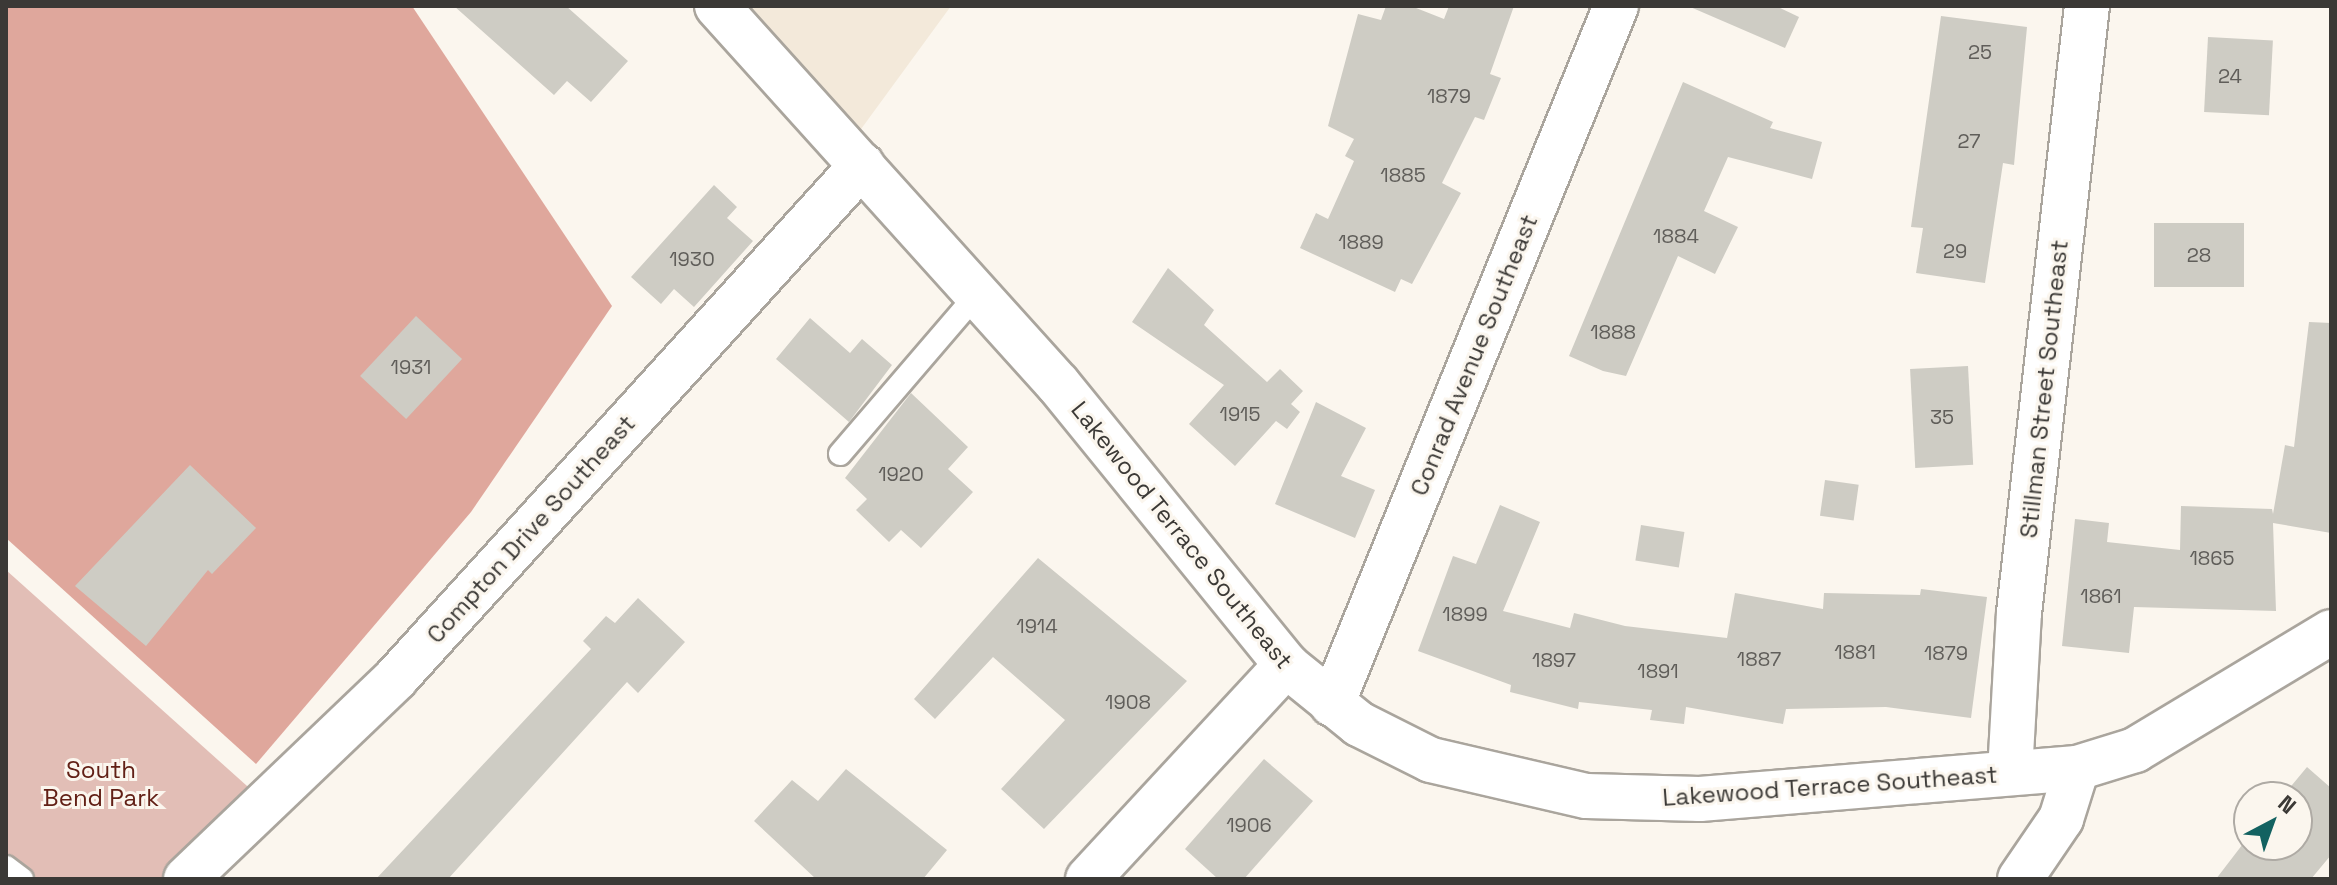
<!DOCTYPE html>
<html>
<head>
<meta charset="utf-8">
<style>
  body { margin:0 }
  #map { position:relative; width:2337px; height:885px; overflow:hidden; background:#fbf6ee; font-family:"Space Grotesk",sans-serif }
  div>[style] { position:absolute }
  .built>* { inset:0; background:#f3e9da }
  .green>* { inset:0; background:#e2beb6 }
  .forest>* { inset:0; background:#dfa79c }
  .building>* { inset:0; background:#ceccc4; transform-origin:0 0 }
  .roads { filter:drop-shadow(2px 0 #aaa59d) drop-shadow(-2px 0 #aaa59d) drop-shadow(0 2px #aaa59d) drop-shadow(0 -2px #aaa59d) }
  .lane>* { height:22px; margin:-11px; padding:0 11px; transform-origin:11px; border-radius:11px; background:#fff }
  .street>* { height:44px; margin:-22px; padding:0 22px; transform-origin:22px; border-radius:22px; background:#fff }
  span { translate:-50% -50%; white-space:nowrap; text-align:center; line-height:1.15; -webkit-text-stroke:6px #fbf6ee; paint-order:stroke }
  .number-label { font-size:20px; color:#605e5a }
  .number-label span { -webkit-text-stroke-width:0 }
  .street-label { font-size:24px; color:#3b3936 }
  .park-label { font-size:24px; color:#622016 }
  .frame { position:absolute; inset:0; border:8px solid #3b3936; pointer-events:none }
  .north { position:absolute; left:2233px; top:781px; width:80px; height:80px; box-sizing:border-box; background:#fbf6ee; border:2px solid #aeaaa4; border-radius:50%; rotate:41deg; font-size:22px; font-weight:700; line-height:32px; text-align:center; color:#3b3936 }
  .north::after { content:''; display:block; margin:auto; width:28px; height:36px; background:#136261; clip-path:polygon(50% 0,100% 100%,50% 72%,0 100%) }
</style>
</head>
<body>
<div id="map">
  <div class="built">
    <i style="clip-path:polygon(716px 6px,951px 6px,845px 151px)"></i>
  </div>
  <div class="green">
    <i style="clip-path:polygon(6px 570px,266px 803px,186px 879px,6px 879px)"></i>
  </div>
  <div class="forest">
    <i style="clip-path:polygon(6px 6px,412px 6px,612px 306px,471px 512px,256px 764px,6px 538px)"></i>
  </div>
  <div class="building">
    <i style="clip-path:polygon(454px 6px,566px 6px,628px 61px,591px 102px,567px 81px,554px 95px)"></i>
    <i style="clip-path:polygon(1386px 6px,1411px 6px,1444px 19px,1449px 6px,1514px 6px,1490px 74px,1501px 78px,1484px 120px,1475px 117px,1442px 183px,1461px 193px,1412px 284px,1401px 279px,1395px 292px,1300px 248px,1316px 213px,1328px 219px,1354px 161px,1345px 156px,1354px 139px,1328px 126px,1358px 14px,1381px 20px)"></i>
    <i style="clip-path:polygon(1688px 6px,1776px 6px,1799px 17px,1785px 48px)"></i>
    <i style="clip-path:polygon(1941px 16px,2027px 27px,2014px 165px,2003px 163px,1985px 283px,1916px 273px,1923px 228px,1911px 227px)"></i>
    <i style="left:2208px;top:37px;width:65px;height:75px;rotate:3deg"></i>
    <i style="clip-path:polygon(1683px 82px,1773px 122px,1770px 128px,1822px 142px,1812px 179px,1728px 157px,1704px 211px,1738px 227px,1715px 274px,1678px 256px,1626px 376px,1603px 371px,1569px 356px)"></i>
    <i style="clip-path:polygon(714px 185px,737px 207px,727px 218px,753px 241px,694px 307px,674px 289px,661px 304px,631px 277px)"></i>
    <i style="left:2154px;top:223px;width:90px;height:64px"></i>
    <i style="clip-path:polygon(1168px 268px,1214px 310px,1204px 325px,1267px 382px,1280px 369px,1303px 391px,1291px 404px,1300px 412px,1287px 429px,1276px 421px,1235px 466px,1189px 424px,1224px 385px,1132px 322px)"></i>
    <i style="left:416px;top:316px;width:63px;height:82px;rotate:43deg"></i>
    <i style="clip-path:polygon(810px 318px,850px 353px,862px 339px,892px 365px,849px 422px,776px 359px)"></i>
    <i style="clip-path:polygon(2309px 322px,2331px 323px,2331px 533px,2273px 523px,2276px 611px,2134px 607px,2129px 653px,2062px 646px,2075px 519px,2109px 523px,2107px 542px,2180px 550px,2181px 506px,2272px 509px,2273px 514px,2285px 445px,2294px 447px)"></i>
    <i style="left:1968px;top:366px;width:99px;height:58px;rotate:87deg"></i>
    <i style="clip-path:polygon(911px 393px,968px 447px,948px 469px,973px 492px,921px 548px,901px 530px,889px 542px,856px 510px,867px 499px,845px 478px)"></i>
    <i style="clip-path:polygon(1316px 402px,1366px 428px,1341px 476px,1375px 490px,1355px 538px,1275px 504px)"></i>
    <i style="clip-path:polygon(190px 465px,256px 528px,212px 574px,208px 570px,146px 646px,75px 586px)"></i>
    <i style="left:1825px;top:480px;width:34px;height:36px;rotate:8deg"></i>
    <i style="clip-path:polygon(1500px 505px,1540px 522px,1503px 611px,1570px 628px,1574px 613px,1625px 626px,1727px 638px,1735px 593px,1823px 609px,1824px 593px,1920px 595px,1921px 589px,1987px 597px,1971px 718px,1886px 707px,1786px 709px,1783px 724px,1686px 707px,1684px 724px,1650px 720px,1652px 710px,1579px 702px,1578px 709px,1510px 692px,1511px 685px,1418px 651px,1453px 556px,1476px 564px)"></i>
    <i style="left:1641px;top:525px;width:44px;height:36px;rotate:9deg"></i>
    <i style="clip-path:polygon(1038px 558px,1187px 681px,1044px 829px,1001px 789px,1065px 720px,993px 657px,935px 719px,914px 699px)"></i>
    <i style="clip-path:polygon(638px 598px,685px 642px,638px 693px,627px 682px,448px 879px,376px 879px,591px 649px,583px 641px,606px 616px,615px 623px)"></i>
    <i style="clip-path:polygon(1264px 759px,1313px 801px,1244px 879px,1218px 879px,1185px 849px)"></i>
    <i style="clip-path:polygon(2307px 767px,2331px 788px,2331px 855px,2311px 879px,2216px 879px,2249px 836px,2249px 845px,2297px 845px,2297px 797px,2282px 797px)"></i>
    <i style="clip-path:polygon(846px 769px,947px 850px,923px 879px,816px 879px,754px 821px,792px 780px,818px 801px)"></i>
  </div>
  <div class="roads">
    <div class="lane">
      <i style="left:840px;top:454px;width:211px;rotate:-49.4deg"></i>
      <i style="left:6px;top:867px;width:20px;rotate:37deg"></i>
    </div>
    <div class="street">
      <i style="left:717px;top:6px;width:509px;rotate:47.95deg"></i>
      <i style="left:1058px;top:384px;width:362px;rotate:50.9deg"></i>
      <i style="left:1286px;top:665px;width:94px;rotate:38.9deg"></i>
      <i style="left:1359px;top:724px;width:80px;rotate:26.6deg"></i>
      <i style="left:1431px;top:760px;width:159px;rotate:13.1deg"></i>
      <i style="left:1586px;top:796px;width:114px;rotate:1.5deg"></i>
      <i style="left:1700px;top:799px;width:378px;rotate:-4.7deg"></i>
      <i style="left:2077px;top:768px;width:61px;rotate:-17.2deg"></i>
      <i style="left:2135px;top:750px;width:229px;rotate:-31deg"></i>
      <i style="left:1332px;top:704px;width:754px;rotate:-67.86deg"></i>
      <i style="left:2010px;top:773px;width:160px;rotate:-86.8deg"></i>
      <i style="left:2019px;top:613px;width:611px;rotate:-83.61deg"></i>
      <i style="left:186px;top:879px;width:291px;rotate:-43.7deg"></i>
      <i style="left:396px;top:678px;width:693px;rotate:-47.75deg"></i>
      <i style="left:1088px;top:879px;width:292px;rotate:-47.2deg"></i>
      <i style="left:2020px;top:879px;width:73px;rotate:-55.7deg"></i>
      <i style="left:2061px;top:819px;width:53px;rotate:-72.6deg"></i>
    </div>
  </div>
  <div class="number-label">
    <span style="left:1980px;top:52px">25</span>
    <span style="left:2230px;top:76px">24</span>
    <span style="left:1449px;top:96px">1879</span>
    <span style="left:1969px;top:141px">27</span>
    <span style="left:1403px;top:175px">1885</span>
    <span style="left:1676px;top:236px">1884</span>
    <span style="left:1361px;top:242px">1889</span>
    <span style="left:1955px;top:251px">29</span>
    <span style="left:2199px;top:255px">28</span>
    <span style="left:692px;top:259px">1930</span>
    <span style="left:1613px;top:332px">1888</span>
    <span style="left:411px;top:367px">1931</span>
    <span style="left:1240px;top:414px">1915</span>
    <span style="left:1942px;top:417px">35</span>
    <span style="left:901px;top:474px">1920</span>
    <span style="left:2212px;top:558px">1865</span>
    <span style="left:2101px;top:596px">1861</span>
    <span style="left:1465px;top:614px">1899</span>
    <span style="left:1037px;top:626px">1914</span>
    <span style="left:1855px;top:652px">1881</span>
    <span style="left:1946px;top:653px">1879</span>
    <span style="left:1759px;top:659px">1887</span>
    <span style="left:1554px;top:660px">1897</span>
    <span style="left:1658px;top:671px">1891</span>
    <span style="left:1128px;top:702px">1908</span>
    <span style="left:1249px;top:825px">1906</span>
  </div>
  <div class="street-label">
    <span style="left:1474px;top:355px;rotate:-68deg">Conrad Avenue Southeast</span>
    <span style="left:2044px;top:389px;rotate:-84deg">Stillman Street Southeast</span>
    <span style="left:531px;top:529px;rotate:-48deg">Compton Drive Southeast</span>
    <span style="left:1182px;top:535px;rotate:51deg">Lakewood Terrace Southeast</span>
    <span style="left:1830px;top:786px;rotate:-4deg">Lakewood Terrace Southeast</span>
  </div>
  <div class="park-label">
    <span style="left:101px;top:784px">South<br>Bend Park</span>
  </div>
  <div class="frame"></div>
  <div class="north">N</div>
</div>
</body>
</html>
